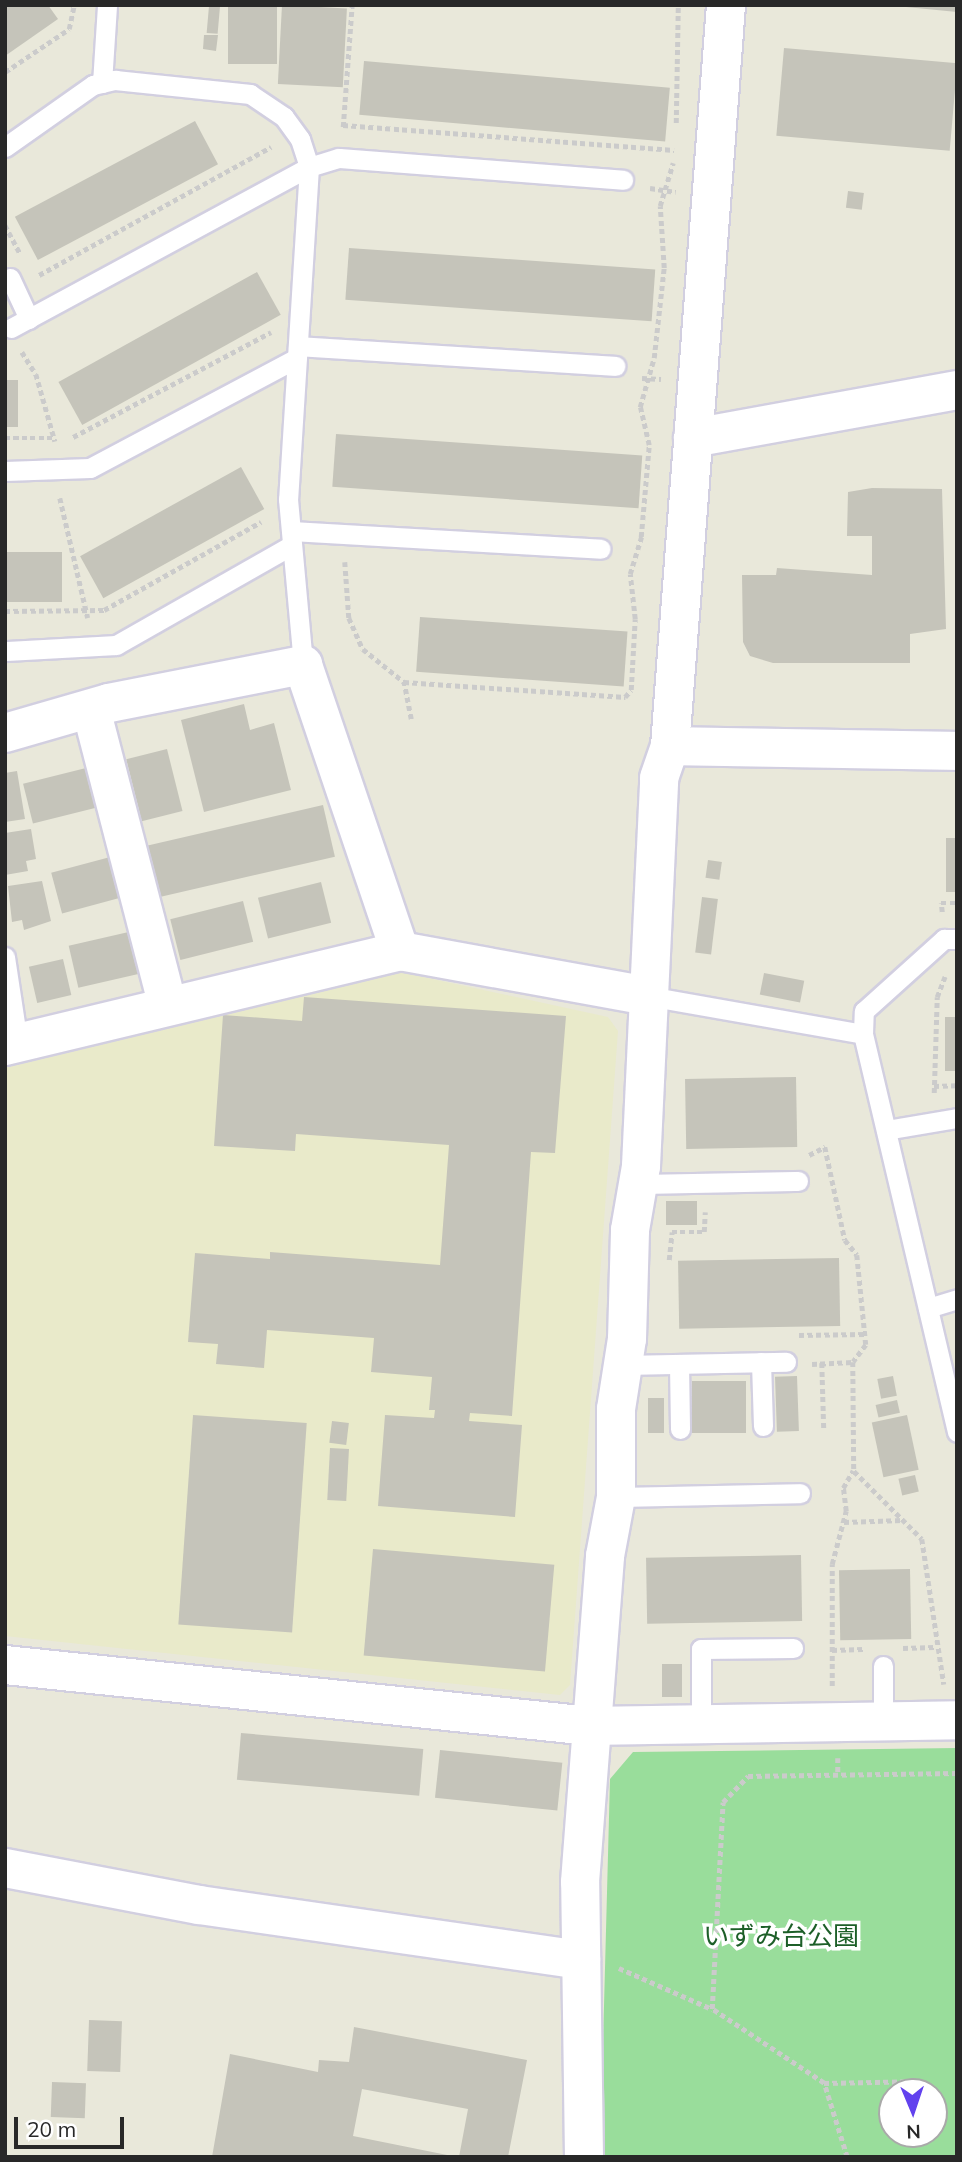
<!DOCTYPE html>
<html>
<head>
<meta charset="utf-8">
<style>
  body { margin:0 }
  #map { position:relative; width:962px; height:2162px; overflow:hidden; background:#e9e8da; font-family:Mulish,"Noto Sans JP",sans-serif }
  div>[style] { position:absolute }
  .education>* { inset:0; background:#e9eaca }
  .green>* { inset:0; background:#99dd9b }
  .building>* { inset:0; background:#c5c4ba; transform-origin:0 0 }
  .path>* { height:4.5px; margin-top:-2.25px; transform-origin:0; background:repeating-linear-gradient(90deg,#cbcbcb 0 5px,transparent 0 8.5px) }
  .roads { filter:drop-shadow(2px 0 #d2cfe0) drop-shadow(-2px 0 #d2cfe0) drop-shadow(0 2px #d2cfe0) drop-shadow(0 -2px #d2cfe0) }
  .lane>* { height:19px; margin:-9.5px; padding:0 9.5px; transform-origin:9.5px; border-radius:9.5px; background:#fff }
  .street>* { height:38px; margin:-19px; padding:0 19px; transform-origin:19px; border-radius:19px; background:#fff }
  .secondary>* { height:38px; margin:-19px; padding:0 19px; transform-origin:19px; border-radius:19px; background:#fff }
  span { translate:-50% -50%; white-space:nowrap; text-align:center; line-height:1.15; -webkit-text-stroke:7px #fff; paint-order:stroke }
  .park-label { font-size:26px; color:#1d5f28 }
  .frame { position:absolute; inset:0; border:7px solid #282828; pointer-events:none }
  .north { position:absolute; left:878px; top:2078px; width:70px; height:70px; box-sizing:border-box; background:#fff; border:2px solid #a9a9a9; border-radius:50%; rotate:178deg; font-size:19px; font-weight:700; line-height:28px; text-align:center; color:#282828 }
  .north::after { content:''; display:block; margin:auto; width:24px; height:32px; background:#6242ee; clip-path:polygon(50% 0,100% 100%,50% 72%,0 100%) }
  .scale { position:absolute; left:14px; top:2117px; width:110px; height:32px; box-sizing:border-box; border:4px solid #282828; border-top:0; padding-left:9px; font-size:21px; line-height:24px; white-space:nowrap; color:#282828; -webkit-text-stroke:5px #fff; paint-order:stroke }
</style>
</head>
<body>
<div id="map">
  <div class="education">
    <i style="clip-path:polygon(400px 972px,608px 1017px,618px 1031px,570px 1685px,560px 1695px,5px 1636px,5px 1068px)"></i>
  </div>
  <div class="green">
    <i style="clip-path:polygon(evenodd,957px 1748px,957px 2157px,600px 2157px,610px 1779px,633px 1752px,957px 1748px,892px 2092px,934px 2092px,934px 2134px,892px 2134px,892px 2092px)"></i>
  </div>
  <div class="building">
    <i style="clip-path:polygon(5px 5px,48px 5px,58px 19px,5px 56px)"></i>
    <i style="left:228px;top:5px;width:49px;height:59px"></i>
    <i style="left:282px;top:5px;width:65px;height:79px;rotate:3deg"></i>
    <i style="clip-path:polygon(906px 5px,957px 5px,957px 12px,906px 7px)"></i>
    <i style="left:209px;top:6px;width:11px;height:27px;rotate:5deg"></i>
    <i style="clip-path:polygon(204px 35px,218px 35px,216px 51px,203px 49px)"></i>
    <i style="left:784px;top:48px;width:174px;height:88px;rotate:5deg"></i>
    <i style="left:364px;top:61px;width:307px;height:54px;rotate:5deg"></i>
    <i style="left:195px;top:121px;width:49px;height:204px;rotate:62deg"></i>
    <i style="left:848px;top:191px;width:16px;height:17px;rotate:7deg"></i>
    <i style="left:349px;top:248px;width:307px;height:52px;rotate:4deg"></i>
    <i style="left:257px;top:272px;width:49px;height:227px;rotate:61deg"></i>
    <i style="left:5px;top:380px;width:13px;height:47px"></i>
    <i style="left:336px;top:434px;width:307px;height:53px;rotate:4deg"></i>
    <i style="left:241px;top:467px;width:48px;height:184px;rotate:61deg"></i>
    <i style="clip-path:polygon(872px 488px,942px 489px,946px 629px,910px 634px,910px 663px,773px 663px,750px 656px,743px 642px,742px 575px,776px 575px,777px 568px,872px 575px,872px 536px,847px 536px,848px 492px)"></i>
    <i style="left:5px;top:552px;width:57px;height:50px"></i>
    <i style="left:420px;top:617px;width:208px;height:55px;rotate:4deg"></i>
    <i style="clip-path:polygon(244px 704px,250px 730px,274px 723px,291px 790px,204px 812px,181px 720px)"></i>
    <i style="left:167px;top:749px;width:64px;height:42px;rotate:76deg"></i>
    <i style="left:90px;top:767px;width:41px;height:69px;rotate:76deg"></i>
    <i style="clip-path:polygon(17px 771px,25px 819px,5px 822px,5px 773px)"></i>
    <i style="left:323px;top:805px;width:53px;height:182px;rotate:77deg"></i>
    <i style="clip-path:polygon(31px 829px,36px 859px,26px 861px,28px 871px,5px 875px,5px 833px)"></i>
    <i style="left:946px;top:838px;width:11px;height:54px"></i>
    <i style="left:114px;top:856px;width:42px;height:65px;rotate:75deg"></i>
    <i style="left:708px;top:860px;width:14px;height:18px;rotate:8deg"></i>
    <i style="clip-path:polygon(42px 881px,51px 921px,24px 930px,22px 920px,12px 922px,8px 886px)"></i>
    <i style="left:321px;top:882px;width:42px;height:65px;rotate:76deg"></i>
    <i style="left:702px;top:897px;width:16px;height:56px;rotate:7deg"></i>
    <i style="left:243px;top:901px;width:42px;height:75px;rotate:76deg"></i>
    <i style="left:133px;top:931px;width:43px;height:66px;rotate:77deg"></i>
    <i style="left:63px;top:959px;width:37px;height:35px;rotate:77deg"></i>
    <i style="left:764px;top:973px;width:41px;height:22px;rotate:11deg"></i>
    <i style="clip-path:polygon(304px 997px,566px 1016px,555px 1153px,531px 1152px,512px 1416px,470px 1413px,469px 1421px,522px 1425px,515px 1517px,378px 1506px,385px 1415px,434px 1418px,435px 1410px,429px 1410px,432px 1377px,371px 1372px,374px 1338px,267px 1330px,264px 1368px,216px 1364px,218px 1344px,188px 1342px,195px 1253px,270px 1259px,270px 1252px,440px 1265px,449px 1145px,296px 1134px,295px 1151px,214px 1146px,223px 1015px,302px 1021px)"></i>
    <i style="left:945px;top:1017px;width:12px;height:54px"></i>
    <i style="left:796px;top:1077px;width:70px;height:111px;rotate:89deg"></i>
    <i style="left:666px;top:1201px;width:31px;height:24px"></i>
    <i style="left:839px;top:1258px;width:68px;height:161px;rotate:89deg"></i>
    <i style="left:797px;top:1376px;width:55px;height:22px;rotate:88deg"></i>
    <i style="left:893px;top:1376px;width:20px;height:16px;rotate:79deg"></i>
    <i style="left:692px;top:1381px;width:54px;height:52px"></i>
    <i style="left:648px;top:1398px;width:16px;height:35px"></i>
    <i style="left:897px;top:1400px;width:13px;height:22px;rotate:77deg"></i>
    <i style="left:193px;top:1415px;width:114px;height:210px;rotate:4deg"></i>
    <i style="left:907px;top:1415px;width:56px;height:36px;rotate:78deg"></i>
    <i style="left:332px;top:1421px;width:17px;height:22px;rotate:7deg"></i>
    <i style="left:330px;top:1448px;width:19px;height:52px;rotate:3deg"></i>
    <i style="left:915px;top:1475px;width:17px;height:17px;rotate:77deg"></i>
    <i style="left:373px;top:1549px;width:182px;height:107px;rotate:5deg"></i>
    <i style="left:801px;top:1555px;width:66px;height:155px;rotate:89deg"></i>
    <i style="left:910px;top:1569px;width:70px;height:71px;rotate:89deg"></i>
    <i style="left:662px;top:1664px;width:20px;height:33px"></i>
    <i style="left:241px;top:1733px;width:183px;height:47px;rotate:5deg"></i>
    <i style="left:440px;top:1750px;width:123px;height:48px;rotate:6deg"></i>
    <i style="left:89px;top:2020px;width:33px;height:51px;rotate:2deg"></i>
    <i style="clip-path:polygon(354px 2027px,527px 2060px,508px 2157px,459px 2157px,468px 2109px,362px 2089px,353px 2136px,457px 2157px,212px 2157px,230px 2054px,318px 2072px,319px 2060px,349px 2062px)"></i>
    <i style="left:52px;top:2082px;width:34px;height:35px;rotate:2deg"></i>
  </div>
  <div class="path">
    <i style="left:5px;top:72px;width:77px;rotate:-33.9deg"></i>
    <i style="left:69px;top:29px;width:25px;rotate:-78deg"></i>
    <i style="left:676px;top:123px;width:118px;rotate:-89deg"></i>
    <i style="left:343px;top:125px;width:332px;rotate:4.3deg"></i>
    <i style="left:343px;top:127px;width:122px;rotate:-85.8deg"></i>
    <i style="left:650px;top:188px;width:26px;rotate:9deg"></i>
    <i style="left:5px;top:225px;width:32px;rotate:62deg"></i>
    <i style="left:39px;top:275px;width:265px;rotate:-28.9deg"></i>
    <i style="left:22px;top:352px;width:26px;rotate:58deg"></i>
    <i style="left:36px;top:374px;width:70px;rotate:74.2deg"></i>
    <i style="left:642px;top:378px;width:19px;rotate:3deg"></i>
    <i style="left:73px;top:437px;width:224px;rotate:-27.9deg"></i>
    <i style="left:5px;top:438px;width:48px"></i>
    <i style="left:60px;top:498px;width:123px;rotate:76.9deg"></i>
    <i style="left:345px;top:562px;width:56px;rotate:85.9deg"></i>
    <i style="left:349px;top:618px;width:34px;rotate:66deg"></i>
    <i style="left:363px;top:649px;width:53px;rotate:38.8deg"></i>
    <i style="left:5px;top:611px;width:99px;rotate:-0.6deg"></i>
    <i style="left:104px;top:610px;width:180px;rotate:-29.3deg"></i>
    <i style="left:411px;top:719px;width:38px;rotate:-101deg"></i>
    <i style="left:404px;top:682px;width:222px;rotate:3.9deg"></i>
    <i style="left:625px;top:697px;width:9px;rotate:-49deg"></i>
    <i style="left:631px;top:690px;width:71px;rotate:-86.8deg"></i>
    <i style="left:635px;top:619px;width:45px;rotate:-96.3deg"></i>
    <i style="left:630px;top:574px;width:39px;rotate:-73deg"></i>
    <i style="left:641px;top:537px;width:92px;rotate:-85deg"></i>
    <i style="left:649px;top:445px;width:39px;rotate:-103deg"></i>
    <i style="left:640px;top:407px;width:51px;rotate:-74.1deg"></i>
    <i style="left:654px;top:358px;width:91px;rotate:-83.7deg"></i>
    <i style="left:664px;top:268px;width:62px;rotate:-93.7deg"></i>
    <i style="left:660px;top:206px;width:45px;rotate:-73.2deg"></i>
    <i style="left:942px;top:912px;width:9px;rotate:-96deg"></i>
    <i style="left:941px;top:903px;width:16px"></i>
    <i style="left:934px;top:1086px;width:23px;rotate:-2deg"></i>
    <i style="left:934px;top:1093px;width:96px;rotate:-88.2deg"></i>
    <i style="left:937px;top:997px;width:22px;rotate:-69deg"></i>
    <i style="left:809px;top:1155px;width:18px;rotate:-27deg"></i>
    <i style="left:825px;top:1147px;width:95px;rotate:77.9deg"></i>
    <i style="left:845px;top:1240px;width:19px;rotate:51deg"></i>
    <i style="left:857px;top:1255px;width:90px;rotate:84.3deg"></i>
    <i style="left:866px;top:1345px;width:21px;rotate:127deg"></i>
    <i style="left:853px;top:1362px;width:109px;rotate:89.5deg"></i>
    <i style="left:854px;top:1471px;width:96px;rotate:45deg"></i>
    <i style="left:922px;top:1539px;width:147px;rotate:81.4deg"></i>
    <i style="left:669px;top:1260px;width:28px;rotate:-84deg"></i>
    <i style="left:672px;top:1232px;width:32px"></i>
    <i style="left:704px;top:1232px;width:20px;rotate:-87deg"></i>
    <i style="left:799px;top:1335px;width:66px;rotate:-0.9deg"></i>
    <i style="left:822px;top:1363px;width:66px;rotate:88.3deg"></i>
    <i style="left:812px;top:1364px;width:41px;rotate:-2.8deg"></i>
    <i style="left:844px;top:1522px;width:59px;rotate:-1.9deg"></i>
    <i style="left:903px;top:1648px;width:31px;rotate:-2deg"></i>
    <i style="left:832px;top:1650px;width:31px;rotate:-2deg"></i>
    <i style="left:832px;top:1686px;width:122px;rotate:-90deg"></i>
    <i style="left:832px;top:1564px;width:55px;rotate:-75.2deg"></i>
    <i style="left:846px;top:1511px;width:23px;rotate:-97deg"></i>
    <i style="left:843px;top:1488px;width:20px;rotate:-60deg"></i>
    <i style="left:838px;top:1758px;width:16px;rotate:90deg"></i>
    <i style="left:619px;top:1968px;width:102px;rotate:23.8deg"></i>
    <i style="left:824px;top:2083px;width:102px;rotate:-1.1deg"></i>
    <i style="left:847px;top:2157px;width:77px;rotate:-107.3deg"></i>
    <i style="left:824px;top:2083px;width:134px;rotate:-146.5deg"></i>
    <i style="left:712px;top:2009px;width:207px;rotate:-87deg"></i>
    <i style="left:723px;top:1802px;width:36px;rotate:-46deg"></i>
    <i style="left:748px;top:1776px;width:209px;rotate:-0.8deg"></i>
  </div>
  <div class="roads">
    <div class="lane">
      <i style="left:102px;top:83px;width:78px;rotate:-86.3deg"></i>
      <i style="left:5px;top:147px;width:108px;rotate:-35.2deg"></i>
      <i style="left:93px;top:85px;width:23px;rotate:-13deg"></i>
      <i style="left:115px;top:80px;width:136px;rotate:5.9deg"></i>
      <i style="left:250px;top:94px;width:41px;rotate:34.1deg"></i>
      <i style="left:284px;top:117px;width:27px;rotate:54deg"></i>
      <i style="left:300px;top:139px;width:29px;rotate:72deg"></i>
      <i style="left:309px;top:167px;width:333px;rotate:93.6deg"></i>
      <i style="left:288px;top:499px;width:167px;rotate:84.8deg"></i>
      <i style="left:10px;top:278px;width:45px;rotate:65.1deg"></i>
      <i style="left:11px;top:328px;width:339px;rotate:-28.4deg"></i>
      <i style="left:309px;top:167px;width:31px;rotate:-17deg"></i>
      <i style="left:339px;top:158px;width:285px;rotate:4.4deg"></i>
      <i style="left:298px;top:346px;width:318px;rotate:3.6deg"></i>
      <i style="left:5px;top:471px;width:85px;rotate:-2deg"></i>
      <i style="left:90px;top:468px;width:234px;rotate:-28deg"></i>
      <i style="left:292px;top:531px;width:309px;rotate:3.3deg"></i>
      <i style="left:5px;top:651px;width:111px;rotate:-3.1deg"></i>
      <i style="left:116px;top:645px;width:200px;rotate:-29.6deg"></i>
      <i style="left:5px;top:957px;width:87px;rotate:81.4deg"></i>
      <i style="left:648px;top:996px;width:218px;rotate:10deg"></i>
      <i style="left:863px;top:1034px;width:409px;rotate:76.7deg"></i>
      <i style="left:863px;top:1034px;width:23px;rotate:-88deg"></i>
      <i style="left:864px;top:1011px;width:108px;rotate:-42deg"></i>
      <i style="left:944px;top:939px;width:13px"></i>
      <i style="left:886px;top:1130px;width:72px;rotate:-9.6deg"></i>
      <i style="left:638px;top:1184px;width:160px;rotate:-1.1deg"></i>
      <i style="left:928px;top:1308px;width:30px;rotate:-17deg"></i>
      <i style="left:761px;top:1362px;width:64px;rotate:88.2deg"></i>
      <i style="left:679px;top:1364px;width:65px;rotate:89.1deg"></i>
      <i style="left:623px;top:1365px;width:163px;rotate:-1.1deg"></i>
      <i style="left:616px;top:1497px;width:184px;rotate:-1.2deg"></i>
      <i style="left:883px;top:1722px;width:56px;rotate:-90deg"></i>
      <i style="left:701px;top:1724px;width:75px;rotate:-90deg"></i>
      <i style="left:701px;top:1649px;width:92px;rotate:-0.6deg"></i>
    </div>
    <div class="street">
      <i style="left:693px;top:438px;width:268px;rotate:-10.3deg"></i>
      <i style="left:91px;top:709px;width:307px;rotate:75.5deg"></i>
      <i style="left:5px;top:733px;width:108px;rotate:-16.1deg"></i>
      <i style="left:109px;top:703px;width:198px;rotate:-11.1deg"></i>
      <i style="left:303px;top:665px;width:302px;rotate:71.3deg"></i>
      <i style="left:5px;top:1046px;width:406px;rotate:-13.5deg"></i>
      <i style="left:400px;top:951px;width:252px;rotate:10.3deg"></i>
      <i style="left:5px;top:1665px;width:588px;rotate:5.95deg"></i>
      <i style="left:590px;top:1726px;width:367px;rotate:-0.9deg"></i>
      <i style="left:5px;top:1868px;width:197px;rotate:10.8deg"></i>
      <i style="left:199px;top:1905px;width:386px;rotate:8.2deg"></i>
      <i style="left:584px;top:2157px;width:275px;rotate:-90.8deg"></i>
      <i style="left:580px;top:1882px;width:327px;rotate:-85.6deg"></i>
      <i style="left:605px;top:1556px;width:60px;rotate:-79.4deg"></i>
      <i style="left:616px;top:1497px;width:88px;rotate:-90deg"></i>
      <i style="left:616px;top:1409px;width:71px;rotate:-81.1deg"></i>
      <i style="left:627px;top:1339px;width:109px;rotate:-88.4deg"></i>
      <i style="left:630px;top:1230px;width:65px;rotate:-80.2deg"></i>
      <i style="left:641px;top:1166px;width:388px;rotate:-87.3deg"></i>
      <i style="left:659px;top:778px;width:34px;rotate:-71deg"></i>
    </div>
    <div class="secondary">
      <i style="left:726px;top:5px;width:743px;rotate:94.32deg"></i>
      <i style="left:670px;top:746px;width:287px;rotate:1deg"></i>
    </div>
  </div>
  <div class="park-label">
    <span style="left:781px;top:1936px">いずみ台公園</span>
  </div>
  <div class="frame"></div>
  <div class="north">N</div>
  <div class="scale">20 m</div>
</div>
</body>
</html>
